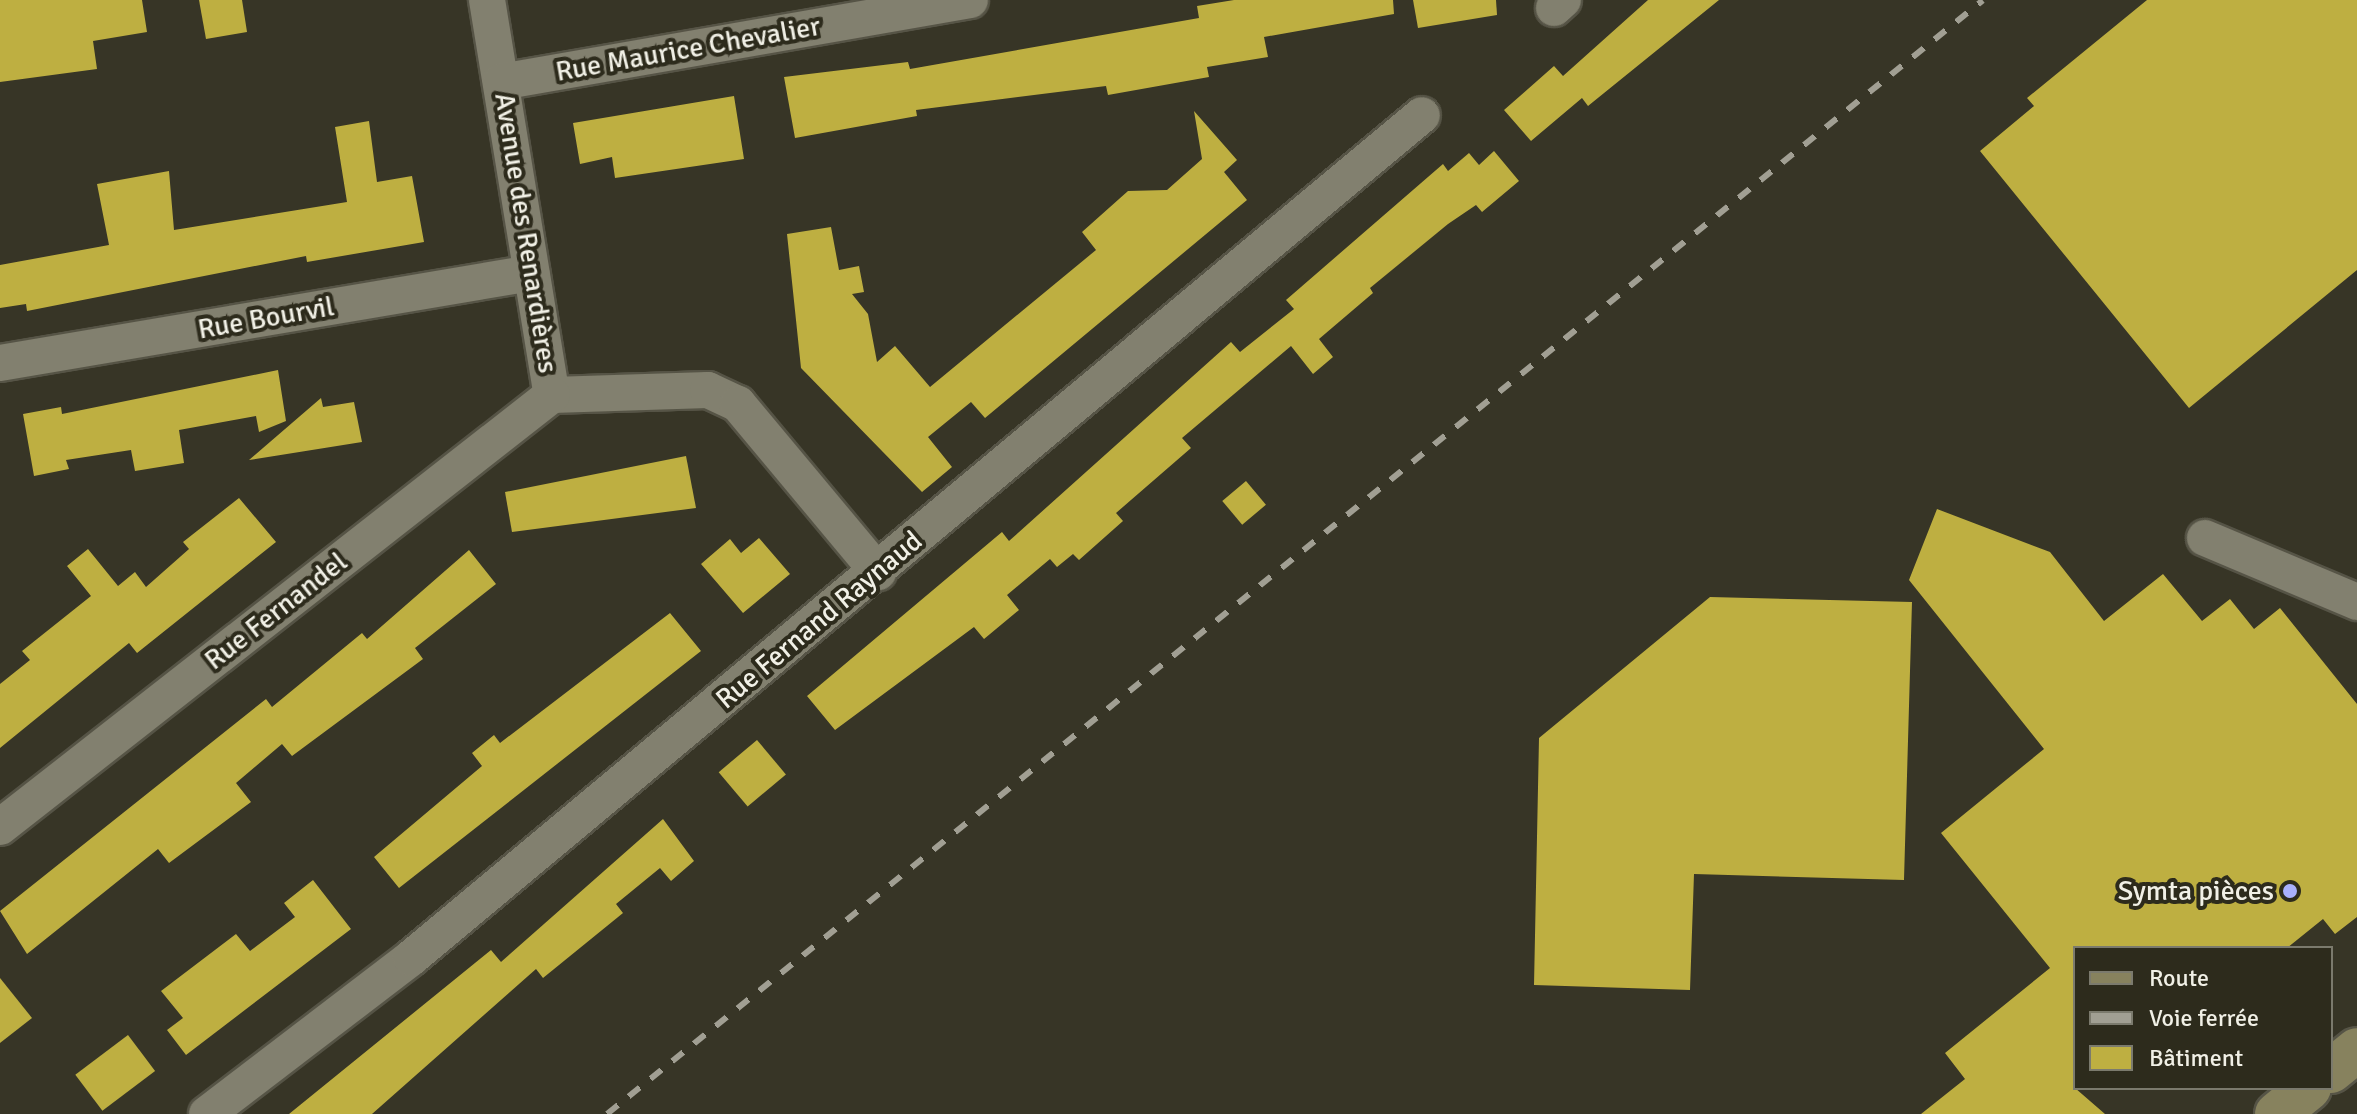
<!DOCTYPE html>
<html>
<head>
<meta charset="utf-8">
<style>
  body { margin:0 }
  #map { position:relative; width:2357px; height:1114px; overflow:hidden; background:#373526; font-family:Signika,sans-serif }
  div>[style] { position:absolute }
  .building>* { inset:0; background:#beaf41; transform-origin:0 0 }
  .roads { filter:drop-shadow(2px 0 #565446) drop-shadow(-2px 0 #565446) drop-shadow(0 2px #565446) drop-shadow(0 -2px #565446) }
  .street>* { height:36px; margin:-18px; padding:0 18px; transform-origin:18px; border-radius:18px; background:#82806f }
  .secondary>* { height:44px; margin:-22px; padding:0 22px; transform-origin:22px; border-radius:22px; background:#87825e }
  .rail>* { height:6px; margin-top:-3px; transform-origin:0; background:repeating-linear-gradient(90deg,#a19f93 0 14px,transparent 0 28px) }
  .dots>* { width:22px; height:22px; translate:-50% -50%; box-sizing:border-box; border:4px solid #2d2b1c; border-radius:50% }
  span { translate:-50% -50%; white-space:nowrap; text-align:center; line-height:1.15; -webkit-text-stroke:8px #2d2b1c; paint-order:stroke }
  .street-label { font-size:28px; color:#f1f0e6 }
  .poi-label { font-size:28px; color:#f1f0e6 }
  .right { translate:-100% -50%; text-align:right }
  .legend { position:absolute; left:2073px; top:946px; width:260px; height:144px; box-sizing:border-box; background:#2d2b1c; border:2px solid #7b7a6d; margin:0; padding:10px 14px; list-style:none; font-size:24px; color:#f1f0e6 }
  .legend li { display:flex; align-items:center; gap:16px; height:40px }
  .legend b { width:40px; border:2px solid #7b7a6d }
</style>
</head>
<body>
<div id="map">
  <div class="building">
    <i style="clip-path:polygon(0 0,142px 0,147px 32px,93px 41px,97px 69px,0 82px)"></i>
    <i style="clip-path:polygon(199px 0,242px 0,247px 32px,206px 39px)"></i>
    <i style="clip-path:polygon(1234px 0,1393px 0,1394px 14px,1264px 37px,1268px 57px,1207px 67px,1209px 77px,1108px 95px,1106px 86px,916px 110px,917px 116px,795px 138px,784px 77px,908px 62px,910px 69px,1199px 18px,1197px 6px)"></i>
    <i style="clip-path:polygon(1413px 0,1496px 0,1497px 15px,1418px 28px)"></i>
    <i style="clip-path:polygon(1648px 0,1719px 0,1588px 106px,1582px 98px,1531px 141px,1504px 110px,1554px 66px,1563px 76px)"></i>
    <i style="clip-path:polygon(2147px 0,2357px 0,2357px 270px,2189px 408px,1980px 151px,2034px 106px,2027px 98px)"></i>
    <i style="clip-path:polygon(734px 96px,744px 159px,615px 178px,612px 157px,580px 164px,573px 123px)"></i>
    <i style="clip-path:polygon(1194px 111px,1237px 160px,1224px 172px,1247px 200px,985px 418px,971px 402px,928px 437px,952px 467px,922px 492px,801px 368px,787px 234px,831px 227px,839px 270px,859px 266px,864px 292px,852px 294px,868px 314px,877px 362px,895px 346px,930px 387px,1096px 250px,1082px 232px,1128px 191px,1167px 190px,1202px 159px)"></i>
    <i style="clip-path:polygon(369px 121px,377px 182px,412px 176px,424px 242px,307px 262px,306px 256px,27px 311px,26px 304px,0 308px,0 265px,109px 245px,97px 184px,169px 171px,174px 230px,347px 202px,335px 127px)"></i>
    <i style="clip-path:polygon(1494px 151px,1519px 181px,1482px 212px,1476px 205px,1448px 224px,1370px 288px,1373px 293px,1319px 339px,1333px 357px,1313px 374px,1291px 346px,1182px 438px,1191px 448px,1116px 513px,1123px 521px,1079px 560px,1073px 554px,1057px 567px,1050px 559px,1007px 595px,1019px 610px,984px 639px,974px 627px,835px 730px,807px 696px,1002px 532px,1009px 541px,1231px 342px,1240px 352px,1294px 309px,1286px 300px,1443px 164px,1448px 171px,1469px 153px,1479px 165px)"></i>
    <i style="clip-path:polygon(278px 370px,286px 421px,259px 432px,256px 416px,179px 430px,184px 463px,135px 471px,131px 450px,66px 460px,69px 469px,34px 476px,23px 414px,61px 407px,62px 414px)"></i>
    <i style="clip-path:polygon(321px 398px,323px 407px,354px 402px,362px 442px,249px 460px)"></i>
    <i style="clip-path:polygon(686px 456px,696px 508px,512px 532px,505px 492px)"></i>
    <i style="left:1246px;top:481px;width:31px;height:31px;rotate:50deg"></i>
    <i style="clip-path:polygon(239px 498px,276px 542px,137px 653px,129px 643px,0 748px,0 684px,30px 660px,22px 651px,91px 596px,67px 566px,88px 549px,118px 586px,135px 572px,146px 587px,189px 549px,183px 542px)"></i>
    <i style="clip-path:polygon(1937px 509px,2050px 552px,2104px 621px,2163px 574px,2202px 621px,2230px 599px,2254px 629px,2280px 608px,2357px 704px,2357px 917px,2335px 934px,2323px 919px,2287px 948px,2075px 948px,2075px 1088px,2105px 1114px,1921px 1114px,1965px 1079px,1945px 1053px,2050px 968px,1941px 833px,2044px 749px,1909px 580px)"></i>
    <i style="clip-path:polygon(759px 538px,790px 574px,743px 613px,701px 564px,730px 539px,741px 553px)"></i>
    <i style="clip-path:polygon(469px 550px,496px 584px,415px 648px,423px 659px,292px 756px,282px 744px,236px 783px,251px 802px,169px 863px,158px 849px,27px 954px,0 911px,266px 699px,272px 707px,362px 633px,367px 639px)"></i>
    <i style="clip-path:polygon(1710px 597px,1912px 602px,1904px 880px,1694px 874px,1690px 990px,1534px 985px,1539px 738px)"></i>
    <i style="clip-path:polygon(670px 613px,701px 651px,399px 888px,374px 857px,482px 766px,472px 753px,494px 735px,500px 743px)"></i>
    <i style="left:757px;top:740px;width:45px;height:50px;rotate:50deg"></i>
    <i style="clip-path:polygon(663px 819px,694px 861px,671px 881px,660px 868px,616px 904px,623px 913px,543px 978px,536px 969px,372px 1114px,289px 1114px,491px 950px,501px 962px)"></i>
    <i style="clip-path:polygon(313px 880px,351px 929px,186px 1055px,167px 1030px,183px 1018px,161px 991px,236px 934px,250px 951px,295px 917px,284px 903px)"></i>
    <i style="clip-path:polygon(0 978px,32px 1018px,0 1043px)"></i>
    <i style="left:128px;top:1035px;width:45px;height:66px;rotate:53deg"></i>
  </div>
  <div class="roads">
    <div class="street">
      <i style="left:487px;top:0;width:400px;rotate:80.7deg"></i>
      <i style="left:552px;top:395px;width:156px;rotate:-1.8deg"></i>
      <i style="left:708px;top:390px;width:33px;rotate:25deg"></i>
      <i style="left:738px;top:404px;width:219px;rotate:50.2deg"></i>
      <i style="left:1554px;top:8px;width:12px;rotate:-42deg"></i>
      <i style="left:501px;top:82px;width:476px;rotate:-9.9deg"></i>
      <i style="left:0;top:363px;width:539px;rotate:-9.62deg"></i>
      <i style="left:2205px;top:538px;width:165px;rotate:22.8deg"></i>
      <i style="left:0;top:827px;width:701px;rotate:-38.05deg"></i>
      <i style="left:207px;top:1114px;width:257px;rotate:-37.4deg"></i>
      <i style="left:411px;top:958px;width:1316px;rotate:-39.82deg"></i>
    </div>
    <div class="secondary">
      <i style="left:2331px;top:1071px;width:33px;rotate:-39deg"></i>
      <i style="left:2277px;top:1114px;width:41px;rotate:-39.1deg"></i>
    </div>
  </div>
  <div class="rail">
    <i style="left:607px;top:1114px;width:1770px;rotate:-38.99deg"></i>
  </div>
  <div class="dots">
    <i style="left:2290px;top:891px;background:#a9b0fc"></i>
  </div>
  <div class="street-label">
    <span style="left:688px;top:49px;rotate:-10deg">Rue Maurice Chevalier</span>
    <span style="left:526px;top:233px;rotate:81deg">Avenue des Renardières</span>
    <span style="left:266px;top:318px;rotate:-10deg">Rue Bourvil</span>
    <span style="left:276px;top:611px;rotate:-38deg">Rue Fernandel</span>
    <span style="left:819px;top:620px;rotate:-40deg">Rue Fernand Raynaud</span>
  </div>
  <div class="poi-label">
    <span class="right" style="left:2274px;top:891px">Symta pièces</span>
  </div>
  <ul class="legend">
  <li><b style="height:10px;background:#87825e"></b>Route</li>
  <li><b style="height:10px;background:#a19f93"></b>Voie ferrée</li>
  <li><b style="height:22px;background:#beaf41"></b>Bâtiment</li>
  </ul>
</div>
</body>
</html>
